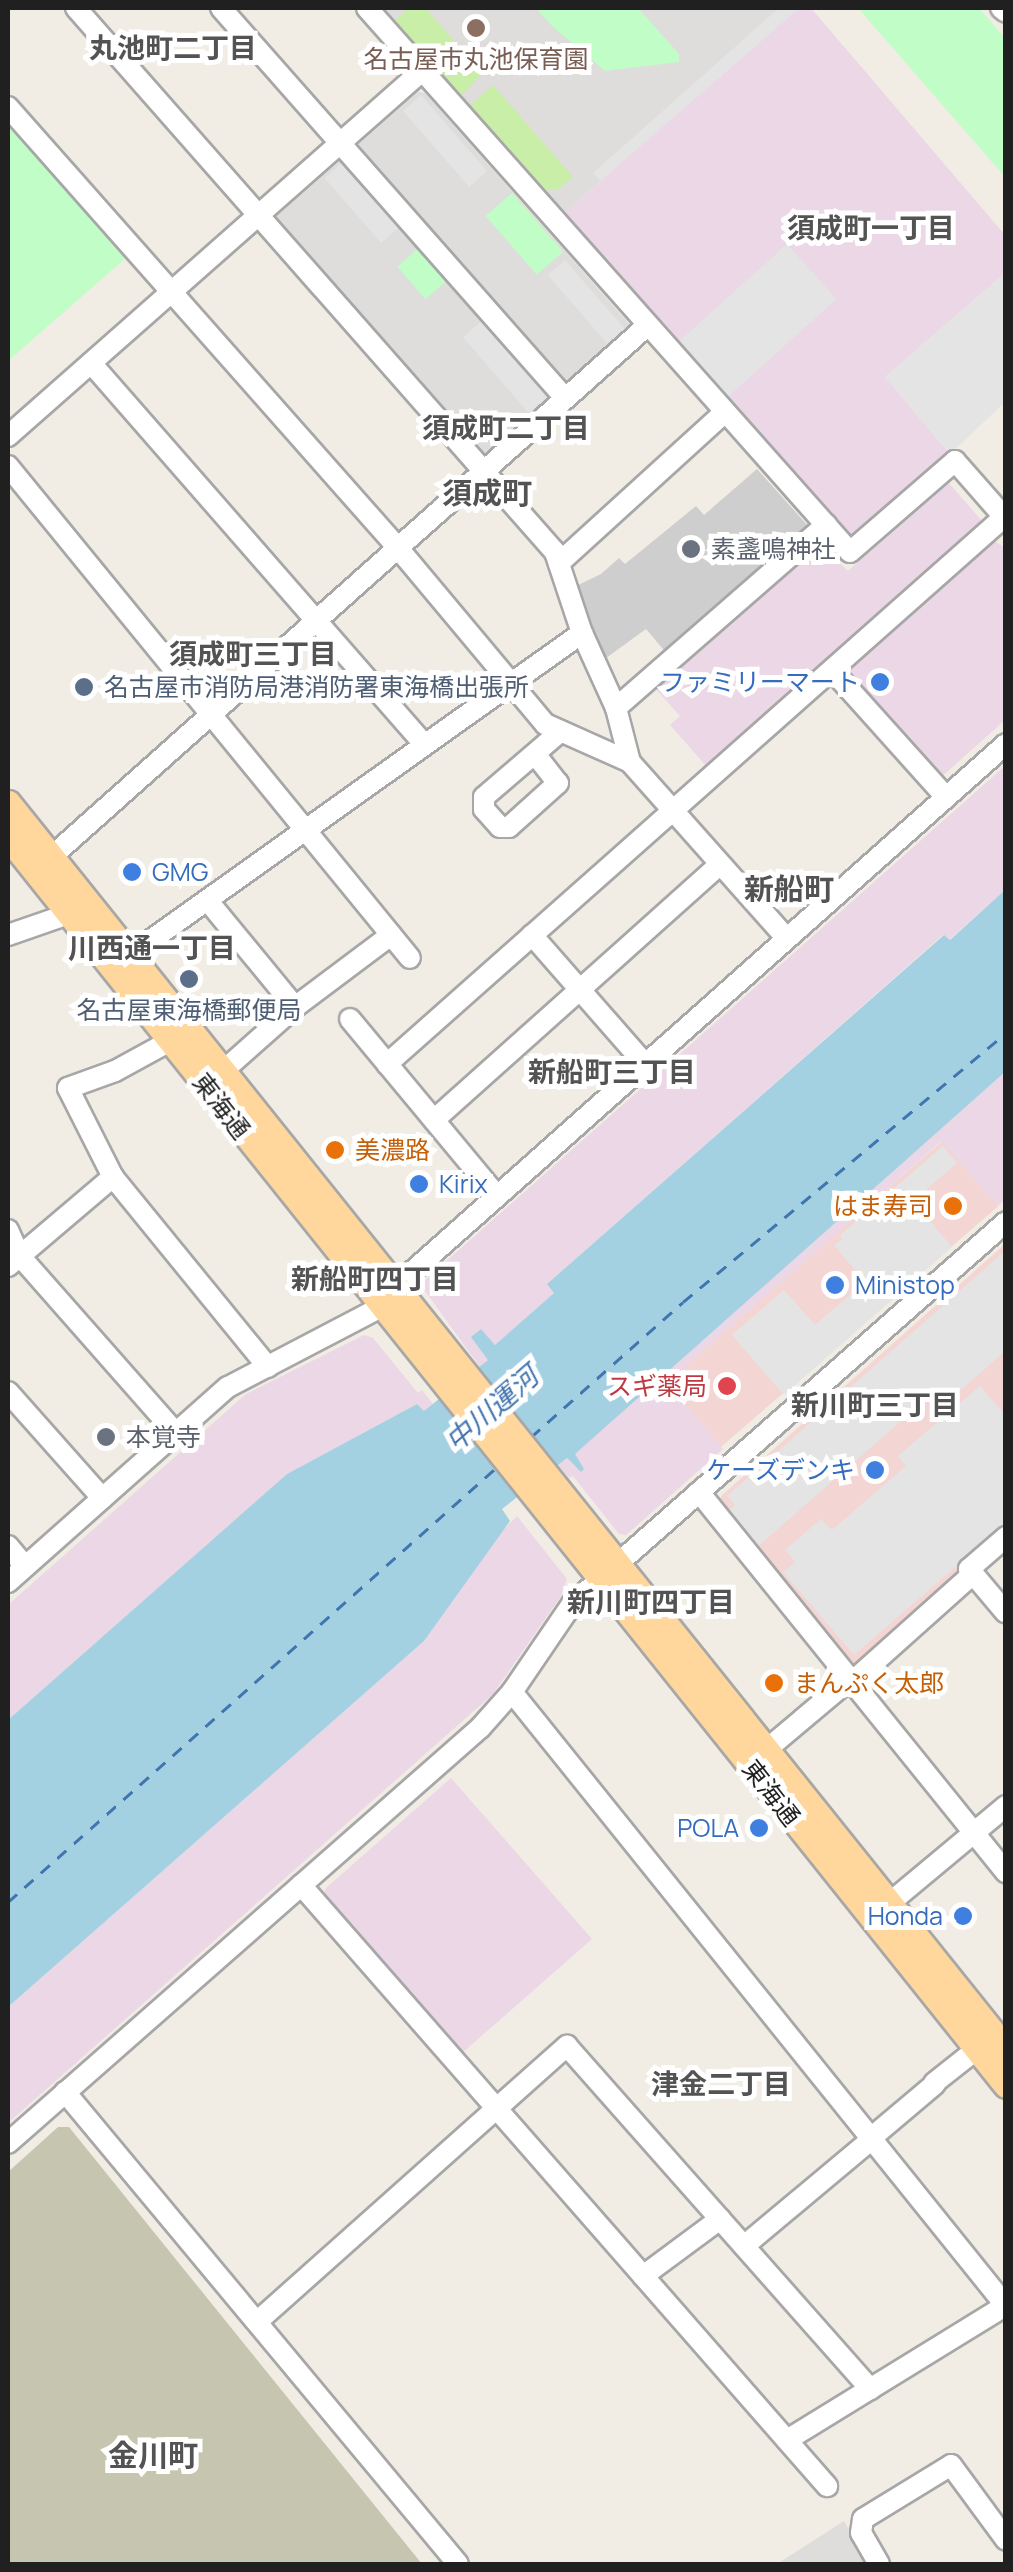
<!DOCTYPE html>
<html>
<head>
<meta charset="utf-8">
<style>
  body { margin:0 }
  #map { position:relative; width:1013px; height:2572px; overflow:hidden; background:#f1ede5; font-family:Manrope,"Noto Sans JP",sans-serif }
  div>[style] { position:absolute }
  .residential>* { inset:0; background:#dedddc }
  .commercial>* { inset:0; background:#f3d6d3; transform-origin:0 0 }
  .industrial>* { inset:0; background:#ebd7e6 }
  .religious>* { inset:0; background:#cecece }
  .construction>* { inset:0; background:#c6c6b0 }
  .grass>* { inset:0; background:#c8eea8 }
  .park>* { inset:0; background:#c0fdc7; transform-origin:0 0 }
  .parking>* { inset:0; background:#e4e4e4; transform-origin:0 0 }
  .water>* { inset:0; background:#a3d1e2 }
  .ferry>* { height:2.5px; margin-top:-1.25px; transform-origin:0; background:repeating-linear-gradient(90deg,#4175af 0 12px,transparent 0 22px) }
  .roads { filter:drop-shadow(2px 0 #a7a7a7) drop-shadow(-2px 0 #a7a7a7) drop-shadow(0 2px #a7a7a7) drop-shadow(0 -2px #a7a7a7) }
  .minor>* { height:20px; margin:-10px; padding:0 10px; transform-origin:10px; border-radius:10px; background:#fff }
  .major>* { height:25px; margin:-12.5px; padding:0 12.5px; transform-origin:12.5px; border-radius:12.5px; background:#ffd79c }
  .dots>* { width:28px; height:28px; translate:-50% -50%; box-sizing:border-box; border:5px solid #fff; border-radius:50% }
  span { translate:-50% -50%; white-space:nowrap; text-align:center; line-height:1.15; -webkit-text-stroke:10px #fff; paint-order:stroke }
  .education-label { font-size:25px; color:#785e54 }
  .worship-label { font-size:25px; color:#5b616d }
  .left { translate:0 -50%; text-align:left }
  .shop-label { font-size:25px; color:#366cbe }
  .right { translate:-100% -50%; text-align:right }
  .service-label { font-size:25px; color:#4e5e75 }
  .street-label { font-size:25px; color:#202020 }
  .food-label { font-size:25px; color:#c56008 }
  .health-label { font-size:25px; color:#be3a42 }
  .neighbourhood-label { font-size:28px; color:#535353; font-weight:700 }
  .water-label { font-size:28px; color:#4175af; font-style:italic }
  .quarter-label { font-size:30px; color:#535353; font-weight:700 }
  .frame { position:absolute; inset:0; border:10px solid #202020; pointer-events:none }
</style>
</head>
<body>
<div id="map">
  <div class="residential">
    <i style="clip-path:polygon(379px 8px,799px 8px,562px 215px)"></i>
    <i style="clip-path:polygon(418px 92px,425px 93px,631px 326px,490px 454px,482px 455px,275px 222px,276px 217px)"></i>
    <i style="clip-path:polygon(844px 2521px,869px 2564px,777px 2564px)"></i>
  </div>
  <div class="commercial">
    <i style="left:942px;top:1141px;width:86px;height:368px;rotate:49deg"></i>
    <i style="clip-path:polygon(1005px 1244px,1005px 1531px,849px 1668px,720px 1504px,721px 1496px)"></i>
  </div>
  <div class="industrial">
    <i style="clip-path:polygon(799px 8px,811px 8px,1005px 235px,1005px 273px,885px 377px,950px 454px,855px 537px,845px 536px,562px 215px)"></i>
    <i style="clip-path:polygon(949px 483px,981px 520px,980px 529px,709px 769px,670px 725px,680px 716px,653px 686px,817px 542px,848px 571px)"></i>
    <i style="clip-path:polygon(990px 538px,1005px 548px,1005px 720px,939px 779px,844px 670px)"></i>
    <i style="clip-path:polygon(1005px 766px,1005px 890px,949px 940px,943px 935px,548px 1283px,555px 1292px,495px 1345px,481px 1329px,472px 1337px,489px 1359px,480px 1367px,425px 1291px,425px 1280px)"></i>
    <i style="clip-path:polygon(1005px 1072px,1005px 1199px,998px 1206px,941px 1141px,667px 1383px,723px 1449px,626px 1535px,619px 1534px,573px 1476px,569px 1478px,558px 1465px,567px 1458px,575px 1467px,580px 1462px,574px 1454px)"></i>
    <i style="clip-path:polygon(364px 1335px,373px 1338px,418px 1393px,422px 1390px,433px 1404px,424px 1412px,417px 1404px,287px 1474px,8px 1720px,8px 1605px,246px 1394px)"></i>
    <i style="clip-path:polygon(517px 1516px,567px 1579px,561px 1596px,493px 1694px,8px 2123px,8px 2007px,424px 1641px,496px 1537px)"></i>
    <i style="clip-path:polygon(451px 1778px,592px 1939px,462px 2053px,323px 1895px,326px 1888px)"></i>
  </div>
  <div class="religious">
    <i style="clip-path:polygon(757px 469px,809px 527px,668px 655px,646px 629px,602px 661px,572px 588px,601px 574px,619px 558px,625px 564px,696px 506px,704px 515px)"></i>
  </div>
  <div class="construction">
    <i style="clip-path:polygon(58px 2127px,69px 2127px,422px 2564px,8px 2564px,8px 2172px)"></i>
  </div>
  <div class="grass">
    <i style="clip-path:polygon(409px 8px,425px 8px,483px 73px,459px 98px,392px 23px)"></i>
    <i style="clip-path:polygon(493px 85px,573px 177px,558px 189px,541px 191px,467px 108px)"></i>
  </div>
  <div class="park">
    <i style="clip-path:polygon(536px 8px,638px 8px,679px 54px,679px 62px,605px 71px,553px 27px)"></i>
    <i style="clip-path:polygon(858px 8px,979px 8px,1005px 38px,1005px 177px)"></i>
    <i style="clip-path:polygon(8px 122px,127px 257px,8px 361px)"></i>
    <i style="left:512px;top:193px;width:78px;height:35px;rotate:49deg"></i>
    <i style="left:420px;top:247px;width:43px;height:30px;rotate:49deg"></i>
  </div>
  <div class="parking">
    <i style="clip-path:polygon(779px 8px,799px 8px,600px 181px,593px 173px)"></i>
    <i style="left:421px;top:95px;width:101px;height:24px;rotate:49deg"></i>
    <i style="left:342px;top:163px;width:86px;height:23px;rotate:49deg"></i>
    <i style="left:787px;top:244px;width:74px;height:149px;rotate:48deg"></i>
    <i style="left:565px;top:260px;width:92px;height:23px;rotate:49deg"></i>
    <i style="clip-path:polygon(1005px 273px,1005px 402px,950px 454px,885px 377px)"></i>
    <i style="left:484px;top:319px;width:100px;height:28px;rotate:49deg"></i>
    <i style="clip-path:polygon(943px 1146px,957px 1163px,913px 1201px,952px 1247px,784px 1395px,732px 1335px,784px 1290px,815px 1325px,865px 1282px,834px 1245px,842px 1239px,840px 1235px)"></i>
    <i style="clip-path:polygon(1005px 1251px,1005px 1351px,943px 1406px,932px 1394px,756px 1548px,728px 1512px,735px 1505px,727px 1496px)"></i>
    <i style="clip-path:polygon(980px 1386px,1005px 1415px,1005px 1524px,854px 1655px,783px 1572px,795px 1562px,785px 1550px,821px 1519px,832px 1530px,906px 1466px,898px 1456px)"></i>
  </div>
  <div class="water">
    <i style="clip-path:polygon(1005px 890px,1005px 1072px,575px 1454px,584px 1469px,581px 1472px,567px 1458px,502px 1509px,510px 1521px,424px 1641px,8px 2007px,8px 1720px,287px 1474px,417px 1404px,424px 1411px,488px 1360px,471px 1337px,481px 1329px,495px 1345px,554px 1293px,547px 1284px,944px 935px,950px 940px)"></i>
  </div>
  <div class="ferry">
    <i style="left:531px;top:1437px;width:203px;rotate:-41.6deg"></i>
    <i style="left:683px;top:1302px;width:420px;rotate:-39.8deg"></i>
    <i style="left:8px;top:1902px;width:656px;rotate:-41.66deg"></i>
  </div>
  <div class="roads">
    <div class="minor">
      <i style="left:76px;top:8px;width:725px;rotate:48.64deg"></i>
      <i style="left:555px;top:552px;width:85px;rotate:71.6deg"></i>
      <i style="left:582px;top:633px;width:82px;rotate:65.6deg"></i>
      <i style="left:616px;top:708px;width:56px;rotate:75.5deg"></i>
      <i style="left:630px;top:762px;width:235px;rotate:48.4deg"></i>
      <i style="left:221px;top:8px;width:520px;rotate:48.59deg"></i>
      <i style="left:367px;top:8px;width:727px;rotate:48.4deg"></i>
      <i style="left:850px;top:552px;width:139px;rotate:-40.9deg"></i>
      <i style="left:955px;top:461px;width:77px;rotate:48.7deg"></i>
      <i style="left:1001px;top:8px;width:6px;rotate:39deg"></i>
      <i style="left:8px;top:107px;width:589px;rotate:48.51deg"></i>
      <i style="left:398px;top:548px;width:229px;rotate:50.1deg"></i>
      <i style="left:545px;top:724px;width:93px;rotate:24.1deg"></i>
      <i style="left:91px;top:363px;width:506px;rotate:48.85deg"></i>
      <i style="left:8px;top:436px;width:553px;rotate:-41.41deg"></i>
      <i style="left:8px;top:466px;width:635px;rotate:50.75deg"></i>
      <i style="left:559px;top:563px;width:224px;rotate:-42.3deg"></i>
      <i style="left:832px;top:670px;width:171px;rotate:48.1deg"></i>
      <i style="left:616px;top:708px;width:279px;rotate:-41.1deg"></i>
      <i style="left:535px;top:754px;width:37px;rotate:52deg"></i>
      <i style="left:558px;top:783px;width:66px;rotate:138.1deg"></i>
      <i style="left:509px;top:827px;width:9px;rotate:180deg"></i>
      <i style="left:500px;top:827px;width:24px;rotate:-132deg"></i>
      <i style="left:484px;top:809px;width:12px;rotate:-90deg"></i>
      <i style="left:484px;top:797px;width:101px;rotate:-40.6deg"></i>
      <i style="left:41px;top:866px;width:813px;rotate:-41.71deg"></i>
      <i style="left:208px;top:901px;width:137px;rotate:50.6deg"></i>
      <i style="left:295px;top:1007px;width:120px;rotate:-36.9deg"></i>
      <i style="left:8px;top:935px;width:76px;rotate:-19.1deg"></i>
      <i style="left:532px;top:935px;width:171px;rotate:48.8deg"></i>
      <i style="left:130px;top:955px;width:555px;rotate:-35.47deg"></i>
      <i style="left:350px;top:1019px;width:230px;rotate:50.3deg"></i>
      <i style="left:170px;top:1041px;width:63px;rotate:151.4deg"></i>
      <i style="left:115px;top:1071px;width:50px;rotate:160.1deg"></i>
      <i style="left:68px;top:1088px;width:100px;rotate:63.2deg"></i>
      <i style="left:113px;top:1177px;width:245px;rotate:50.8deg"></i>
      <i style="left:387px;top:1064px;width:825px;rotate:-41.56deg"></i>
      <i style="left:223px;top:1071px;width:96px;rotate:-41.6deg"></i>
      <i style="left:434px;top:1120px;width:384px;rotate:-41.8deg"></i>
      <i style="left:8px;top:1230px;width:27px;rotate:66deg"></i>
      <i style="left:19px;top:1255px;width:237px;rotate:48.6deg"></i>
      <i style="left:8px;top:1266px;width:138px;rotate:-40.3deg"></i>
      <i style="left:8px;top:1392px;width:142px;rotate:48.4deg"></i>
      <i style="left:699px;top:1492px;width:489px;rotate:51.1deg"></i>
      <i style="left:1006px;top:1537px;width:49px;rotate:139.1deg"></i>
      <i style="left:969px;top:1569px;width:57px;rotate:49.9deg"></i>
      <i style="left:8px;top:1546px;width:26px;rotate:50deg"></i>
      <i style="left:8px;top:1582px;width:294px;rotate:-41.6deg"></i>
      <i style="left:228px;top:1387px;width:173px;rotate:-27.6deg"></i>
      <i style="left:381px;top:1307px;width:26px;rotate:-54deg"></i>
      <i style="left:396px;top:1286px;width:816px;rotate:-41.62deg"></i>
      <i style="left:852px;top:1682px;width:162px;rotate:-41.8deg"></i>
      <i style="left:512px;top:1692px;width:788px;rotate:51.18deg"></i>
      <i style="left:766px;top:1750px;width:109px;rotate:-40.1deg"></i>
      <i style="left:301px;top:1885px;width:799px;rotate:48.81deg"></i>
      <i style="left:880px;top:1911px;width:164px;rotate:-39.8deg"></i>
      <i style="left:934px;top:2083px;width:55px;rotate:-38.3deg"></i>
      <i style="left:65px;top:2092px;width:614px;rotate:50.22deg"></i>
      <i style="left:871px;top:2138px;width:84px;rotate:-40.2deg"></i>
      <i style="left:8px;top:2143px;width:628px;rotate:-41.32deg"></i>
      <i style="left:480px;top:1728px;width:48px;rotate:-48.4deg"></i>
      <i style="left:512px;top:1692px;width:107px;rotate:-55.7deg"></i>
      <i style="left:572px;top:1604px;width:578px;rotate:-41.35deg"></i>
      <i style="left:744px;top:2246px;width:167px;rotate:-39.9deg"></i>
      <i style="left:643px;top:2276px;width:96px;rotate:-36.5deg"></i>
      <i style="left:258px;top:2321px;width:414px;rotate:-41.7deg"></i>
      <i style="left:567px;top:2046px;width:458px;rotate:48.5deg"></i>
      <i style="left:787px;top:2440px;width:256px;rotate:-31.6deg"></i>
      <i style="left:879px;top:2564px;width:36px;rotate:-120deg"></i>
      <i style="left:861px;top:2533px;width:14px;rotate:-82deg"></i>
      <i style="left:863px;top:2519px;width:103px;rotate:-31.5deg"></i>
      <i style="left:951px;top:2465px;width:93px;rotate:53.7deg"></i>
    </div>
    <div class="major">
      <i style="left:8px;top:803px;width:1596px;rotate:51.31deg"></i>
      <i style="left:8px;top:837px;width:1598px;rotate:51.35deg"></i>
    </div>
  </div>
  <div class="dots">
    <i style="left:476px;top:28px;background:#8d6e63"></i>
    <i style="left:691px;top:549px;background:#6b7280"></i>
    <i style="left:880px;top:682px;background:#3f7fe0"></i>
    <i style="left:84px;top:687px;background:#5c6f8a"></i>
    <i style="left:132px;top:872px;background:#3f7fe0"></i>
    <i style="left:189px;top:979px;background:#5c6f8a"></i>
    <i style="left:335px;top:1150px;background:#e8710a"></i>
    <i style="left:419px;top:1184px;background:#3f7fe0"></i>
    <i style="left:953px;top:1206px;background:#e8710a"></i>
    <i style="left:835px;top:1285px;background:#3f7fe0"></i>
    <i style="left:727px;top:1386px;background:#e0444e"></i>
    <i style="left:106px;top:1437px;background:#6b7280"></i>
    <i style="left:875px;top:1470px;background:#3f7fe0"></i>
    <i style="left:774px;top:1683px;background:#e8710a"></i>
    <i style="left:759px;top:1828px;background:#3f7fe0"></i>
    <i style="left:963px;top:1916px;background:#3f7fe0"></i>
  </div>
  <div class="education-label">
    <span style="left:476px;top:59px">名古屋市丸池保育園</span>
  </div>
  <div class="worship-label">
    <span class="left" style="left:711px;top:549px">素盞鳴神社</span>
    <span class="left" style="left:126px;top:1437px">本覚寺</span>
  </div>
  <div class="shop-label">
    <span class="right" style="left:860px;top:682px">ファミリーマート</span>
    <span class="left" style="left:152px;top:872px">GMG</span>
    <span class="left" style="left:439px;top:1184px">Kirix</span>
    <span class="left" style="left:855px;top:1285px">Ministop</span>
    <span class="right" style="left:855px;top:1470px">ケーズデンキ</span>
    <span class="right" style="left:739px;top:1828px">POLA</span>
    <span class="right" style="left:943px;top:1916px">Honda</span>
  </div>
  <div class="service-label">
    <span class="left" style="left:104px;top:687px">名古屋市消防局港消防署東海橋出張所</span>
    <span style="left:189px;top:1010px">名古屋東海橋郵便局</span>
  </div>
  <div class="street-label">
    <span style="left:221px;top:1106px;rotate:52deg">東海通</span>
    <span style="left:771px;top:1793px;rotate:52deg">東海通</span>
  </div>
  <div class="food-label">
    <span class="left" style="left:355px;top:1150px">美濃路</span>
    <span class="right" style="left:933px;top:1206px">はま寿司</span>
    <span class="left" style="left:794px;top:1683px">まんぷく太郎</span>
  </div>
  <div class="health-label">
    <span class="right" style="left:707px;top:1386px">スギ薬局</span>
  </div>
  <div class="neighbourhood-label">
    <span style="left:173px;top:47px">丸池町二丁目</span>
    <span style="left:871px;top:227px">須成町一丁目</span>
    <span style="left:506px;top:427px">須成町二丁目</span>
    <span style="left:253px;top:653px">須成町三丁目</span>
    <span style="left:152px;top:947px">川西通一丁目</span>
    <span style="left:612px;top:1071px">新船町三丁目</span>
    <span style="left:375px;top:1278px">新船町四丁目</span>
    <span style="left:875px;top:1404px">新川町三丁目</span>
    <span style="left:651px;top:1601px">新川町四丁目</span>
    <span style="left:721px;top:2083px">津金二丁目</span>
  </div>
  <div class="water-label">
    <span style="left:491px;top:1408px;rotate:-41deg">中川運河</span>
  </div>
  <div class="quarter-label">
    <span style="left:487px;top:493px">須成町</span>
    <span style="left:789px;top:889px">新船町</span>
    <span style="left:153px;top:2455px">金川町</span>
  </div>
  <div class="frame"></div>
</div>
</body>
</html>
